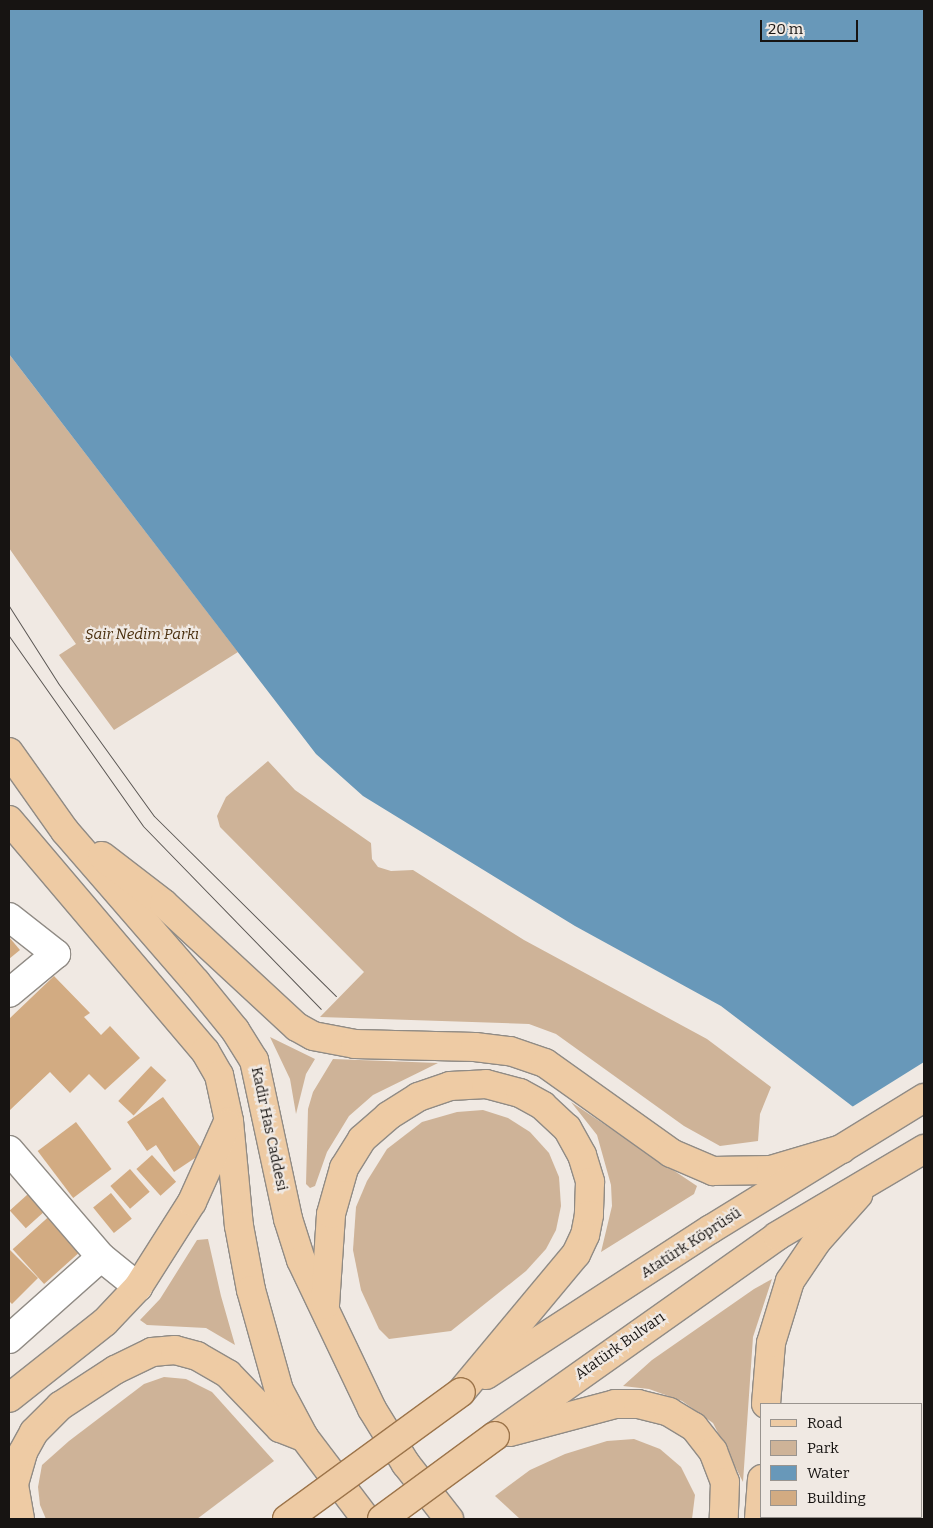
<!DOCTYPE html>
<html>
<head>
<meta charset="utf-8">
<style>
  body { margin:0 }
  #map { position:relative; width:933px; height:1528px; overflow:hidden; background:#f0e9e3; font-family:Bitter,serif }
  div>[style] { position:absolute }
  .green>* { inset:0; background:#ceb398 }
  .water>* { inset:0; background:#6898b9 }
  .pier>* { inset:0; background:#f0e9e3 }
  .building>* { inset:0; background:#d2ab82; transform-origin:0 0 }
  .roads { filter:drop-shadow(1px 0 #908b85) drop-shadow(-1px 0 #908b85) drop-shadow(0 1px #908b85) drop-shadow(0 -1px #908b85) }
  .minor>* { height:28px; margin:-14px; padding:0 14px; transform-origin:14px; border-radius:14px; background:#fff }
  .major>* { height:28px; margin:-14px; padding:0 14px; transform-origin:14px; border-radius:14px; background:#eecba4 }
  .tram>* { height:1px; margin:-0.5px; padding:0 0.5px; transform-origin:0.5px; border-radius:0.5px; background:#5a5653 }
  .bridges { filter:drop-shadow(1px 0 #9c744a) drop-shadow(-1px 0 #9c744a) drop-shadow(0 1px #9c744a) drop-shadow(0 -1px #9c744a) }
  .major-bridge>* { height:28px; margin:-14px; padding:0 14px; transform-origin:14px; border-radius:14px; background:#eecba4 }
  span { translate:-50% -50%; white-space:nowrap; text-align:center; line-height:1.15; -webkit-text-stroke:4.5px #f0e9e3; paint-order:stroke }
  .park-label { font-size:15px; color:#4a2f0e; font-style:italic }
  .street-label { font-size:15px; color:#171412 }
  .frame { position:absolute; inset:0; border:10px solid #171412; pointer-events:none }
  .legend { position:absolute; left:760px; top:1403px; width:162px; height:115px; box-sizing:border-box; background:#f0e9e3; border:1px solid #99948f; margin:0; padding:6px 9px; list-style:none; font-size:15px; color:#171412 }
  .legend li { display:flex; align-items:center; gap:10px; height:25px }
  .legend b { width:25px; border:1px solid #99948f }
  .scale { position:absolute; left:760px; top:20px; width:98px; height:22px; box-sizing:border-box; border:2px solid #171412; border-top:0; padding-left:6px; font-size:15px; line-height:18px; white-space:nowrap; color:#171412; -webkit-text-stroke:4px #f0e9e3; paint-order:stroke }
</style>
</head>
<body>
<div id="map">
  <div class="green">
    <i style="clip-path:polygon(9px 354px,238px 652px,114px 730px,59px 655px,76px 644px,9px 548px)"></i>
    <i style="clip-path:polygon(268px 761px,295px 790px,371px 843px,372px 859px,378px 867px,391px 871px,413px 870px,524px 940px,707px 1039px,771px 1087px,760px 1114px,758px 1141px,720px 1146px,684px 1126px,556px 1034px,529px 1024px,320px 1017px,364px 972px,220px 827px,217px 816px,226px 797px)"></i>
    <i style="clip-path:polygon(270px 1037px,315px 1059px,306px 1074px,296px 1114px,290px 1079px)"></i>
    <i style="clip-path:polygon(333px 1059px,438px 1063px,373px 1095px,349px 1116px,327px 1152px,315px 1186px,310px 1188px,306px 1184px,308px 1109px,313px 1092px)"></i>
    <i style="clip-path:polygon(571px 1102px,697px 1186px,694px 1194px,601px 1252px,612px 1206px,611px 1185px,597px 1135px)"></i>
    <i style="clip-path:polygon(483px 1110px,508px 1118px,530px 1132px,549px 1153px,559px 1177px,561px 1206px,556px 1230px,546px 1249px,526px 1271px,451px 1331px,389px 1339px,379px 1329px,361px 1290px,353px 1250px,356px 1207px,367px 1181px,387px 1149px,422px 1122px,457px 1112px)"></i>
    <i style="clip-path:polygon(208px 1239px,221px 1296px,235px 1345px,206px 1328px,147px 1325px,140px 1320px,160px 1299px,197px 1240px)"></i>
    <i style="clip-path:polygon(772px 1279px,753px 1337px,743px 1482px,713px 1423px,682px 1401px,649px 1389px,623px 1386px,652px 1360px,754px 1289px)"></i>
    <i style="clip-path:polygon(164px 1377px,186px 1379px,212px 1392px,274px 1461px,197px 1519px,46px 1519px,40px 1505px,38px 1487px,42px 1465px,69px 1441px,144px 1384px)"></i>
    <i style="clip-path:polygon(634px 1439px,660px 1449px,681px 1467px,695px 1495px,692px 1519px,520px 1519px,495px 1496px,530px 1470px,565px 1454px,607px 1441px)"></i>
  </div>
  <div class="water">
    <i style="clip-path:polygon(9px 9px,924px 9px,924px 1182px,903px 1145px,721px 1006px,575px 926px,363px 796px,316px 754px,9px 354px)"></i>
  </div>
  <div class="pier">
    <i style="clip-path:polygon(924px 1062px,924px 1185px,901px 1147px,852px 1107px)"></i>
  </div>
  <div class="building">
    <i style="clip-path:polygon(9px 937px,20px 950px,9px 959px)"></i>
    <i style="clip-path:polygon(54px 976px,90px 1013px,84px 1017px,101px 1035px,110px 1026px,140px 1058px,105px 1090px,89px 1074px,70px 1093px,50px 1072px,10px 1110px,9px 1019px)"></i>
    <i style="left:151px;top:1066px;width:21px;height:48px;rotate:43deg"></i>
    <i style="clip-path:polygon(163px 1097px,204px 1152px,174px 1172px,156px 1145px,147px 1151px,127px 1122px)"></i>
    <i style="left:76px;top:1122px;width:59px;height:48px;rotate:53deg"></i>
    <i style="left:152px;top:1155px;width:36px;height:21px;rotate:48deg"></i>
    <i style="left:130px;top:1169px;width:30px;height:26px;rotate:49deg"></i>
    <i style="left:38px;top:1185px;width:24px;height:38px;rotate:48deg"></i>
    <i style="left:111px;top:1193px;width:33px;height:23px;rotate:51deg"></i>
    <i style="left:55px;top:1211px;width:47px;height:57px;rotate:48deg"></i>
    <i style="clip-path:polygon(9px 1249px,38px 1278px,12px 1304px,9px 1301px)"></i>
  </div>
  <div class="roads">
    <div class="minor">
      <i style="left:9px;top:917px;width:60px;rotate:38.2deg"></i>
      <i style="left:56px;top:954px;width:61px;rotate:140.3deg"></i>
      <i style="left:9px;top:1150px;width:141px;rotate:49.3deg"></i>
      <i style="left:101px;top:1257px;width:48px;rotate:39deg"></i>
      <i style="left:9px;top:1339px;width:123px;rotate:-41.7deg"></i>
    </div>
    <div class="major">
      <i style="left:9px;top:752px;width:97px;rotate:54.7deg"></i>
      <i style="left:65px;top:831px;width:200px;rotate:49.1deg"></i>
      <i style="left:196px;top:982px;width:62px;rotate:50.9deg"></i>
      <i style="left:235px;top:1030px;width:36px;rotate:58deg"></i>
      <i style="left:254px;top:1060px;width:163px;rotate:77.9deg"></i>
      <i style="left:288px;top:1219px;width:43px;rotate:72.4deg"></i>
      <i style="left:301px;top:1260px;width:165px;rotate:64.5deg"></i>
      <i style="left:372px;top:1409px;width:65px;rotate:58.3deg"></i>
      <i style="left:406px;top:1464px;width:70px;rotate:52deg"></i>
      <i style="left:9px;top:820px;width:303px;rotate:49.7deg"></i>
      <i style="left:205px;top:1051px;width:28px;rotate:60deg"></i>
      <i style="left:219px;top:1075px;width:47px;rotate:77.7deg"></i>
      <i style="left:229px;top:1121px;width:105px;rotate:84.6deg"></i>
      <i style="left:239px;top:1226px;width:65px;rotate:79.4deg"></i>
      <i style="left:251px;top:1290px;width:104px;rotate:74.4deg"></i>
      <i style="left:279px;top:1390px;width:53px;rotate:62deg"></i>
      <i style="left:304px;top:1437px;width:103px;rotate:52.9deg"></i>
      <i style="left:102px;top:856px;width:78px;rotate:37.7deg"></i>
      <i style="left:164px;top:904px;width:181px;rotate:42.8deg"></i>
      <i style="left:297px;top:1027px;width:18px;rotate:29deg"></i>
      <i style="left:313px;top:1036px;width:43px;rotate:10.8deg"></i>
      <i style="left:355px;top:1044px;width:120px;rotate:1.4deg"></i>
      <i style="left:475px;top:1047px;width:35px;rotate:7deg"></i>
      <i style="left:510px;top:1051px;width:37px;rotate:19deg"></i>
      <i style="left:545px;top:1063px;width:155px;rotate:35.5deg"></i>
      <i style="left:671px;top:1153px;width:46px;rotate:23.2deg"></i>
      <i style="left:713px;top:1171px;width:58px;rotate:-1deg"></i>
      <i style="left:771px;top:1170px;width:74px;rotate:-16.5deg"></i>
      <i style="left:325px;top:1305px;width:91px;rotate:-86.2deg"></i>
      <i style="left:331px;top:1214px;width:48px;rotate:-74.2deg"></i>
      <i style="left:344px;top:1168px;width:34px;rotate:-58deg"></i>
      <i style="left:362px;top:1139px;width:35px;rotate:-41deg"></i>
      <i style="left:388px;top:1116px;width:36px;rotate:-32deg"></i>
      <i style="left:418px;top:1097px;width:34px;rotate:-19deg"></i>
      <i style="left:450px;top:1086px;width:36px;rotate:-3deg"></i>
      <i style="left:486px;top:1084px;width:35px;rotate:15deg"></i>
      <i style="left:520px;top:1093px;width:26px;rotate:29deg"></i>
      <i style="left:543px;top:1106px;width:33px;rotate:43deg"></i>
      <i style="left:567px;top:1128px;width:31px;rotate:61deg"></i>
      <i style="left:582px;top:1155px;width:28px;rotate:73deg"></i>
      <i style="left:590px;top:1182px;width:33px;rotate:92deg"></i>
      <i style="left:589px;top:1215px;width:20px;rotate:101deg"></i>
      <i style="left:585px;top:1235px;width:21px;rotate:115deg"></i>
      <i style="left:576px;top:1254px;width:180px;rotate:129.8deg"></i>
      <i style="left:486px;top:1375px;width:268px;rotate:-33deg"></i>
      <i style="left:711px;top:1229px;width:250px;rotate:-31.6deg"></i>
      <i style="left:9px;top:1398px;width:122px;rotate:-38.4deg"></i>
      <i style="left:105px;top:1322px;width:48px;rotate:-46.7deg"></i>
      <i style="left:138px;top:1287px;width:101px;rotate:-57.6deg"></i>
      <i style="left:192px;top:1202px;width:85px;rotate:-65.8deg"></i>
      <i style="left:766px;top:1404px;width:61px;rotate:-85.3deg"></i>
      <i style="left:771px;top:1343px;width:65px;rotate:-73deg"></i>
      <i style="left:790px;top:1281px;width:48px;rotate:-56deg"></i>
      <i style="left:817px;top:1241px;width:62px;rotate:-48.3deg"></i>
      <i style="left:510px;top:1432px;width:109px;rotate:-14.9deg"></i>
      <i style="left:615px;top:1404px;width:23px"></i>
      <i style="left:638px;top:1404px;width:32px;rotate:14deg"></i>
      <i style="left:669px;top:1412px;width:29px;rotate:31deg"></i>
      <i style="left:694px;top:1427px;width:31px;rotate:52deg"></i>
      <i style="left:713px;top:1451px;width:33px;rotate:69deg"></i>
      <i style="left:725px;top:1482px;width:37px;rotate:92deg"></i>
      <i style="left:495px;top:1436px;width:346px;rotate:-35.3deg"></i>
      <i style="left:777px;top:1236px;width:171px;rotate:-30.6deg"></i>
      <i style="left:20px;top:1519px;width:36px;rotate:-100deg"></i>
      <i style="left:14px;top:1484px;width:33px;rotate:-74deg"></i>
      <i style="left:23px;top:1452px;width:23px;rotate:-61deg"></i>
      <i style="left:34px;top:1432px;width:37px;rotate:-45deg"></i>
      <i style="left:60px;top:1406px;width:66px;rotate:-33.2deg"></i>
      <i style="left:115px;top:1370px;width:41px;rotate:-25.9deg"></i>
      <i style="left:152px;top:1352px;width:23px;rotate:-5deg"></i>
      <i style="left:175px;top:1350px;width:23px;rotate:15deg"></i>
      <i style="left:197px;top:1356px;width:36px;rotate:30deg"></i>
      <i style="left:228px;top:1374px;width:75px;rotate:46.1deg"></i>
      <i style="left:280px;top:1428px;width:26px;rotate:21deg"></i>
      <i style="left:759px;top:1519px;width:40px;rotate:-85.7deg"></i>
    </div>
  </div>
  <div class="tram">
    <i style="left:9px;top:606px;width:91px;rotate:57.5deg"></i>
    <i style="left:58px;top:683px;width:164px;rotate:54.2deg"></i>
    <i style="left:154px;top:816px;width:256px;rotate:44.7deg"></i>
    <i style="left:9px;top:636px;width:232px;rotate:54.8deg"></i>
    <i style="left:143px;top:826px;width:255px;rotate:45.8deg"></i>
  </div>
  <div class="bridges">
    <div class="major-bridge">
      <i style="left:287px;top:1519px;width:215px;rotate:-36.1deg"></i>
      <i style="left:382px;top:1519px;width:140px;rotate:-36.3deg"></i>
    </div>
  </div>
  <div class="park-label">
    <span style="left:142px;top:635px">Şair Nedim Parkı</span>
  </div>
  <div class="street-label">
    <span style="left:269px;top:1129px;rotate:78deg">Kadir Has Caddesi</span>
    <span style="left:691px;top:1243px;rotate:-33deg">Atatürk Köprüsü</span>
    <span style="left:620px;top:1346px;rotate:-35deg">Atatürk Bulvarı</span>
  </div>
  <div class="frame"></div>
  <ul class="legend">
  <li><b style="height:6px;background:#eecba4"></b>Road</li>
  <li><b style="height:14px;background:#ceb398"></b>Park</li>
  <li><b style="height:14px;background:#6898b9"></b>Water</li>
  <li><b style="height:14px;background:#d2ab82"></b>Building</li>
  </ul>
  <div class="scale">20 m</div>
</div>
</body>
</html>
